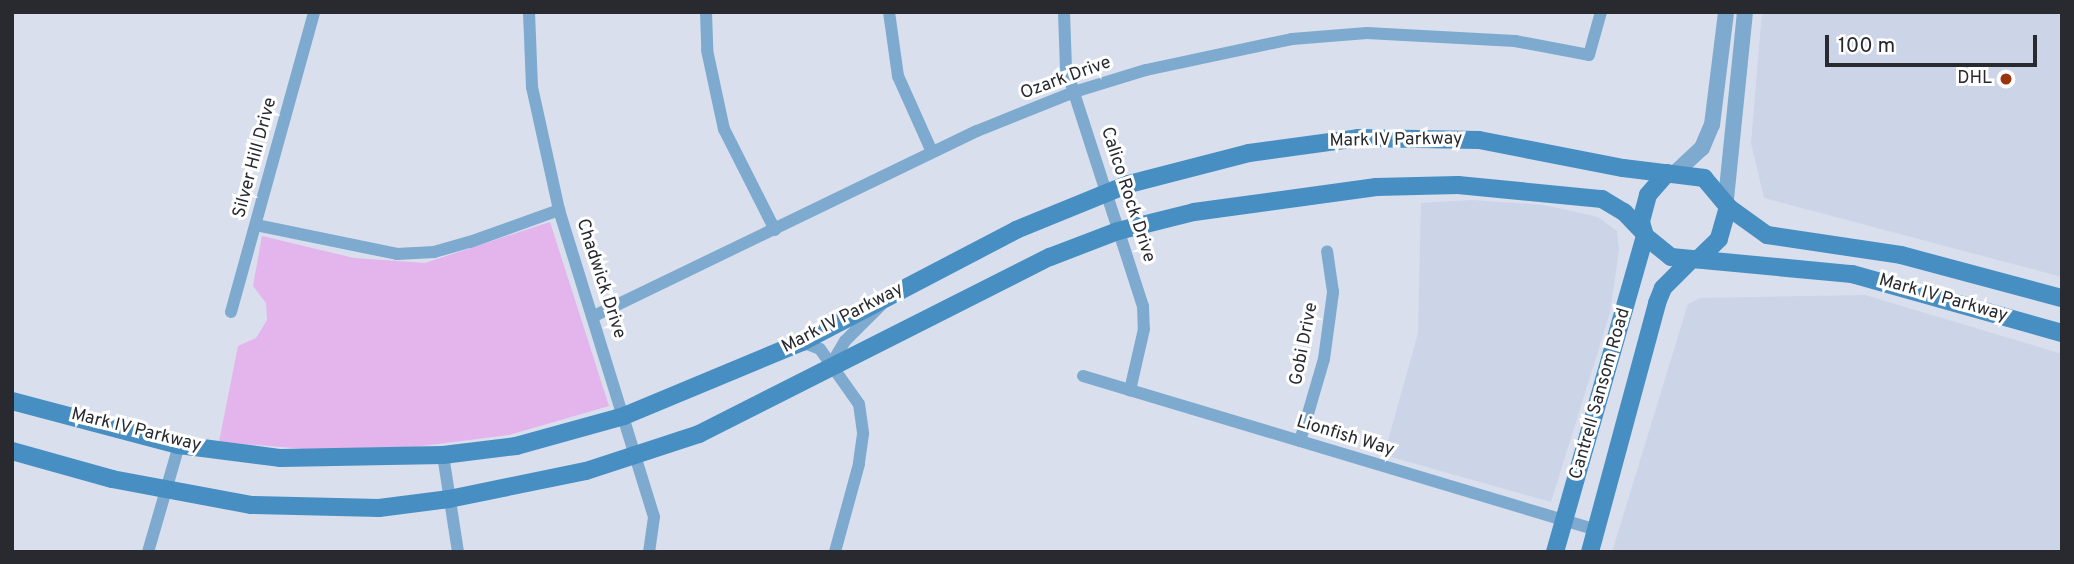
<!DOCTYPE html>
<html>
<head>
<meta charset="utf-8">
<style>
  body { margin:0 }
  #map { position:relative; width:2074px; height:564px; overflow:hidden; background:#d9dfed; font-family:Overpass,sans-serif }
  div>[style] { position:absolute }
  .built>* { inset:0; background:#ccd4e8 }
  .green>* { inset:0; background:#e4b4ed }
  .minor>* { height:12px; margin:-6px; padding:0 6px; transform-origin:6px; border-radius:6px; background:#7daace }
  .tertiary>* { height:16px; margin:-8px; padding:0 8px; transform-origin:8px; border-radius:8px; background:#7daace }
  .secondary>* { height:18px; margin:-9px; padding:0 9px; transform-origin:9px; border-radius:9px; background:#478ec3 }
  .dots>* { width:19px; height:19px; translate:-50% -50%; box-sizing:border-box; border:4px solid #fff; border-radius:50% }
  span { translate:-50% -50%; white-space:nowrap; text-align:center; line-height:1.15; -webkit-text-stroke:6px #fff; paint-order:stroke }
  .street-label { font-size:18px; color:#282a30 }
  .poi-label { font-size:18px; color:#282a30 }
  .right { translate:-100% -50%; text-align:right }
  .frame { position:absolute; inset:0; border:14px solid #282a30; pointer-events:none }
  .scale { position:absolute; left:1825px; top:35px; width:212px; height:32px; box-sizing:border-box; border:4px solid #282a30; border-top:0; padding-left:9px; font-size:21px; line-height:24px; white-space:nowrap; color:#282a30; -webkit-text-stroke:5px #fff; paint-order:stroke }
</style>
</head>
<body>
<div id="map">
  <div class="built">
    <i style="clip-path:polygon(1762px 12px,2062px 12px,2062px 277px,1764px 198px,1751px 143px)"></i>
    <i style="clip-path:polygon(1472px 200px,1544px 205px,1598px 217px,1617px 231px,1619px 250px,1610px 313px,1551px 502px,1384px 455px,1418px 333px,1421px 203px)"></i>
    <i style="clip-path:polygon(1865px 295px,2062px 354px,2062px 552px,1612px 552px,1688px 304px,1700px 298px)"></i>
  </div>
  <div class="green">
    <i style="clip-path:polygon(550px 222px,609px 406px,509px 435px,414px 447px,305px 449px,219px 442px,238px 346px,256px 338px,267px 320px,266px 303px,253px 286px,262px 236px,354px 258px,425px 263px)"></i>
  </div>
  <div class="minor">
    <i style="left:529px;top:12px;width:75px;rotate:87.7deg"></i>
    <i style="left:532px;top:87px;width:126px;rotate:77.6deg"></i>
    <i style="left:559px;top:210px;width:321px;rotate:72.8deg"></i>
    <i style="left:654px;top:517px;width:35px;rotate:98deg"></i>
    <i style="left:706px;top:12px;width:38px;rotate:88deg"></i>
    <i style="left:707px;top:50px;width:81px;rotate:77.9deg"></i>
    <i style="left:724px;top:129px;width:113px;rotate:63.2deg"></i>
    <i style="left:889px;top:12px;width:65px;rotate:82deg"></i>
    <i style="left:898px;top:76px;width:83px;rotate:65.9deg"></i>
    <i style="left:1064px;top:12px;width:56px;rotate:88deg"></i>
    <i style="left:1066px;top:68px;width:250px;rotate:72.1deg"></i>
    <i style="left:1143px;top:306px;width:23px;rotate:88deg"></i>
    <i style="left:1144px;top:329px;width:63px;rotate:102.9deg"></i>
    <i style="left:256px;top:225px;width:144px;rotate:11.6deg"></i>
    <i style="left:397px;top:254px;width:37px;rotate:-3deg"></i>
    <i style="left:434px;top:252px;width:37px;rotate:-16deg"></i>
    <i style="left:470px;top:242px;width:95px;rotate:-19.8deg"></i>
    <i style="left:231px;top:312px;width:311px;rotate:-74.5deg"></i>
    <i style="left:594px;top:316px;width:425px;rotate:-25.8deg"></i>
    <i style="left:977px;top:131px;width:105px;rotate:-21.9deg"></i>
    <i style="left:1074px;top:92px;width:75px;rotate:-17deg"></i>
    <i style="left:1146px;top:70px;width:149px;rotate:-12deg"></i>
    <i style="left:1292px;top:39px;width:75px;rotate:-4.6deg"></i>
    <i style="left:1367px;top:33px;width:148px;rotate:3.1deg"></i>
    <i style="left:1515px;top:41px;width:75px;rotate:10.7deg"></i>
    <i style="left:1589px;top:55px;width:45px;rotate:-74.4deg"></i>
    <i style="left:802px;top:342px;width:19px;rotate:21deg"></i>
    <i style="left:820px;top:349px;width:67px;rotate:54.7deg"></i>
    <i style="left:859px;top:404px;width:30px;rotate:82deg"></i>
    <i style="left:863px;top:434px;width:30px;rotate:98deg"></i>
    <i style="left:859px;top:464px;width:91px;rotate:105.3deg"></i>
    <i style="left:830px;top:366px;width:29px;rotate:-59deg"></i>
    <i style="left:845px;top:341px;width:51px;rotate:-45deg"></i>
    <i style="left:1083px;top:376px;width:537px;rotate:16.68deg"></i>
    <i style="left:1300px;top:441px;width:85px;rotate:-73.7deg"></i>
    <i style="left:1324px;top:359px;width:68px;rotate:-82.3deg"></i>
    <i style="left:1333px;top:292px;width:41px;rotate:-98.3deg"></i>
    <i style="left:443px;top:455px;width:98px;rotate:81.2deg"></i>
    <i style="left:148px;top:552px;width:111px;rotate:-73.8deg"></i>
  </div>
  <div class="tertiary">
    <i style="left:1676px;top:172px;width:35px;rotate:-43deg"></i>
    <i style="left:1702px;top:148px;width:25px;rotate:-67deg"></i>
    <i style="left:1712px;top:125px;width:114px;rotate:-82.9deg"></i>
    <i style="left:1726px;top:199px;width:188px;rotate:-84.2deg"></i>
  </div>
  <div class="secondary">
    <i style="left:1667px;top:173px;width:29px;rotate:131deg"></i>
    <i style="left:1648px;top:195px;width:28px;rotate:105deg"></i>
    <i style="left:1641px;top:222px;width:15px;rotate:74deg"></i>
    <i style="left:1645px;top:236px;width:33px;rotate:39deg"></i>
    <i style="left:1671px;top:257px;width:182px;rotate:5.4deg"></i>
    <i style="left:1852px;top:274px;width:218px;rotate:15.7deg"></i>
    <i style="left:1728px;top:207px;width:48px;rotate:35.7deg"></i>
    <i style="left:1767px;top:235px;width:135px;rotate:8.5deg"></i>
    <i style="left:1901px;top:255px;width:167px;rotate:15deg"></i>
    <i style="left:12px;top:401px;width:173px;rotate:14.8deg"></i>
    <i style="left:179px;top:445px;width:103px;rotate:7.3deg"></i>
    <i style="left:281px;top:458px;width:162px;rotate:-1.1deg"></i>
    <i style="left:443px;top:455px;width:74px;rotate:-7deg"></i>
    <i style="left:516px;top:446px;width:112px;rotate:-15.5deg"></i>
    <i style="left:624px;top:416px;width:193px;rotate:-22.6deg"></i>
    <i style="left:802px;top:342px;width:242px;rotate:-27.6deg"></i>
    <i style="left:1016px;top:230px;width:122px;rotate:-22.2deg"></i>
    <i style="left:1129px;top:184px;width:124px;rotate:-14.5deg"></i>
    <i style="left:1249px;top:153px;width:110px;rotate:-7.8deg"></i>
    <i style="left:1358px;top:138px;width:121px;rotate:0.9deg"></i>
    <i style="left:1479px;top:140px;width:147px;rotate:11deg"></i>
    <i style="left:1623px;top:168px;width:82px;rotate:7deg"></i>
    <i style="left:1704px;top:178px;width:38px;rotate:50deg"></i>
    <i style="left:1728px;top:207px;width:33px;rotate:106deg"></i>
    <i style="left:1719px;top:239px;width:29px;rotate:136deg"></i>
    <i style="left:12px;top:451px;width:104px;rotate:15.6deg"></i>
    <i style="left:112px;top:479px;width:141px;rotate:10.6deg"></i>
    <i style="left:251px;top:505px;width:128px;rotate:1.3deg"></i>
    <i style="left:379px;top:508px;width:71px;rotate:-7.3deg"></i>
    <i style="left:449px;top:499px;width:140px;rotate:-11.6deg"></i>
    <i style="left:586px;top:471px;width:119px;rotate:-18.1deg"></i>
    <i style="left:699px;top:434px;width:393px;rotate:-26.8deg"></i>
    <i style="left:1050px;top:257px;width:73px;rotate:-20.9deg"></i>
    <i style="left:1118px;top:231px;width:78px;rotate:-14deg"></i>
    <i style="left:1194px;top:212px;width:184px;rotate:-7.8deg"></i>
    <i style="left:1376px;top:187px;width:82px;rotate:-1.4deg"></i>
    <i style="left:1458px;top:185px;width:145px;rotate:5.6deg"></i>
    <i style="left:1602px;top:199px;width:26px;rotate:31deg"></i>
    <i style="left:1624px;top:212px;width:28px;rotate:46deg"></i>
    <i style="left:1555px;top:552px;width:329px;rotate:-74.1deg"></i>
    <i style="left:1590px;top:552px;width:258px;rotate:-74.9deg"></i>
    <i style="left:1657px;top:303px;width:16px;rotate:-68deg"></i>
    <i style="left:1663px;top:288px;width:40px;rotate:-45deg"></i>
  </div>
  <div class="dots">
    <i style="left:2006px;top:79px;background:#9a340d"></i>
  </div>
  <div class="street-label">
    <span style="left:1066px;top:79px;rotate:-20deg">Ozark Drive</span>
    <span style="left:1396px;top:141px;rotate:-1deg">Mark IV Parkway</span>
    <span style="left:256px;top:158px;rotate:-75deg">Silver Hill Drive</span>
    <span style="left:1127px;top:195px;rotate:72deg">Calico Rock Drive</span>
    <span style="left:600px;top:279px;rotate:72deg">Chadwick Drive</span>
    <span style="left:1943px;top:299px;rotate:16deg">Mark IV Parkway</span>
    <span style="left:843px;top:319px;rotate:-27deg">Mark IV Parkway</span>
    <span style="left:1305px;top:344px;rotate:-79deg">Gobi Drive</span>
    <span style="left:1601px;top:394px;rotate:-74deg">Cantrell Sansom Road</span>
    <span style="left:136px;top:431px;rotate:14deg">Mark IV Parkway</span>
    <span style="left:1345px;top:437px;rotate:17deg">Lionfish Way</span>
  </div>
  <div class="poi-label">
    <span class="right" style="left:1992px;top:79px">DHL</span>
  </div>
  <div class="frame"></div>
  <div class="scale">100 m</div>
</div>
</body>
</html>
